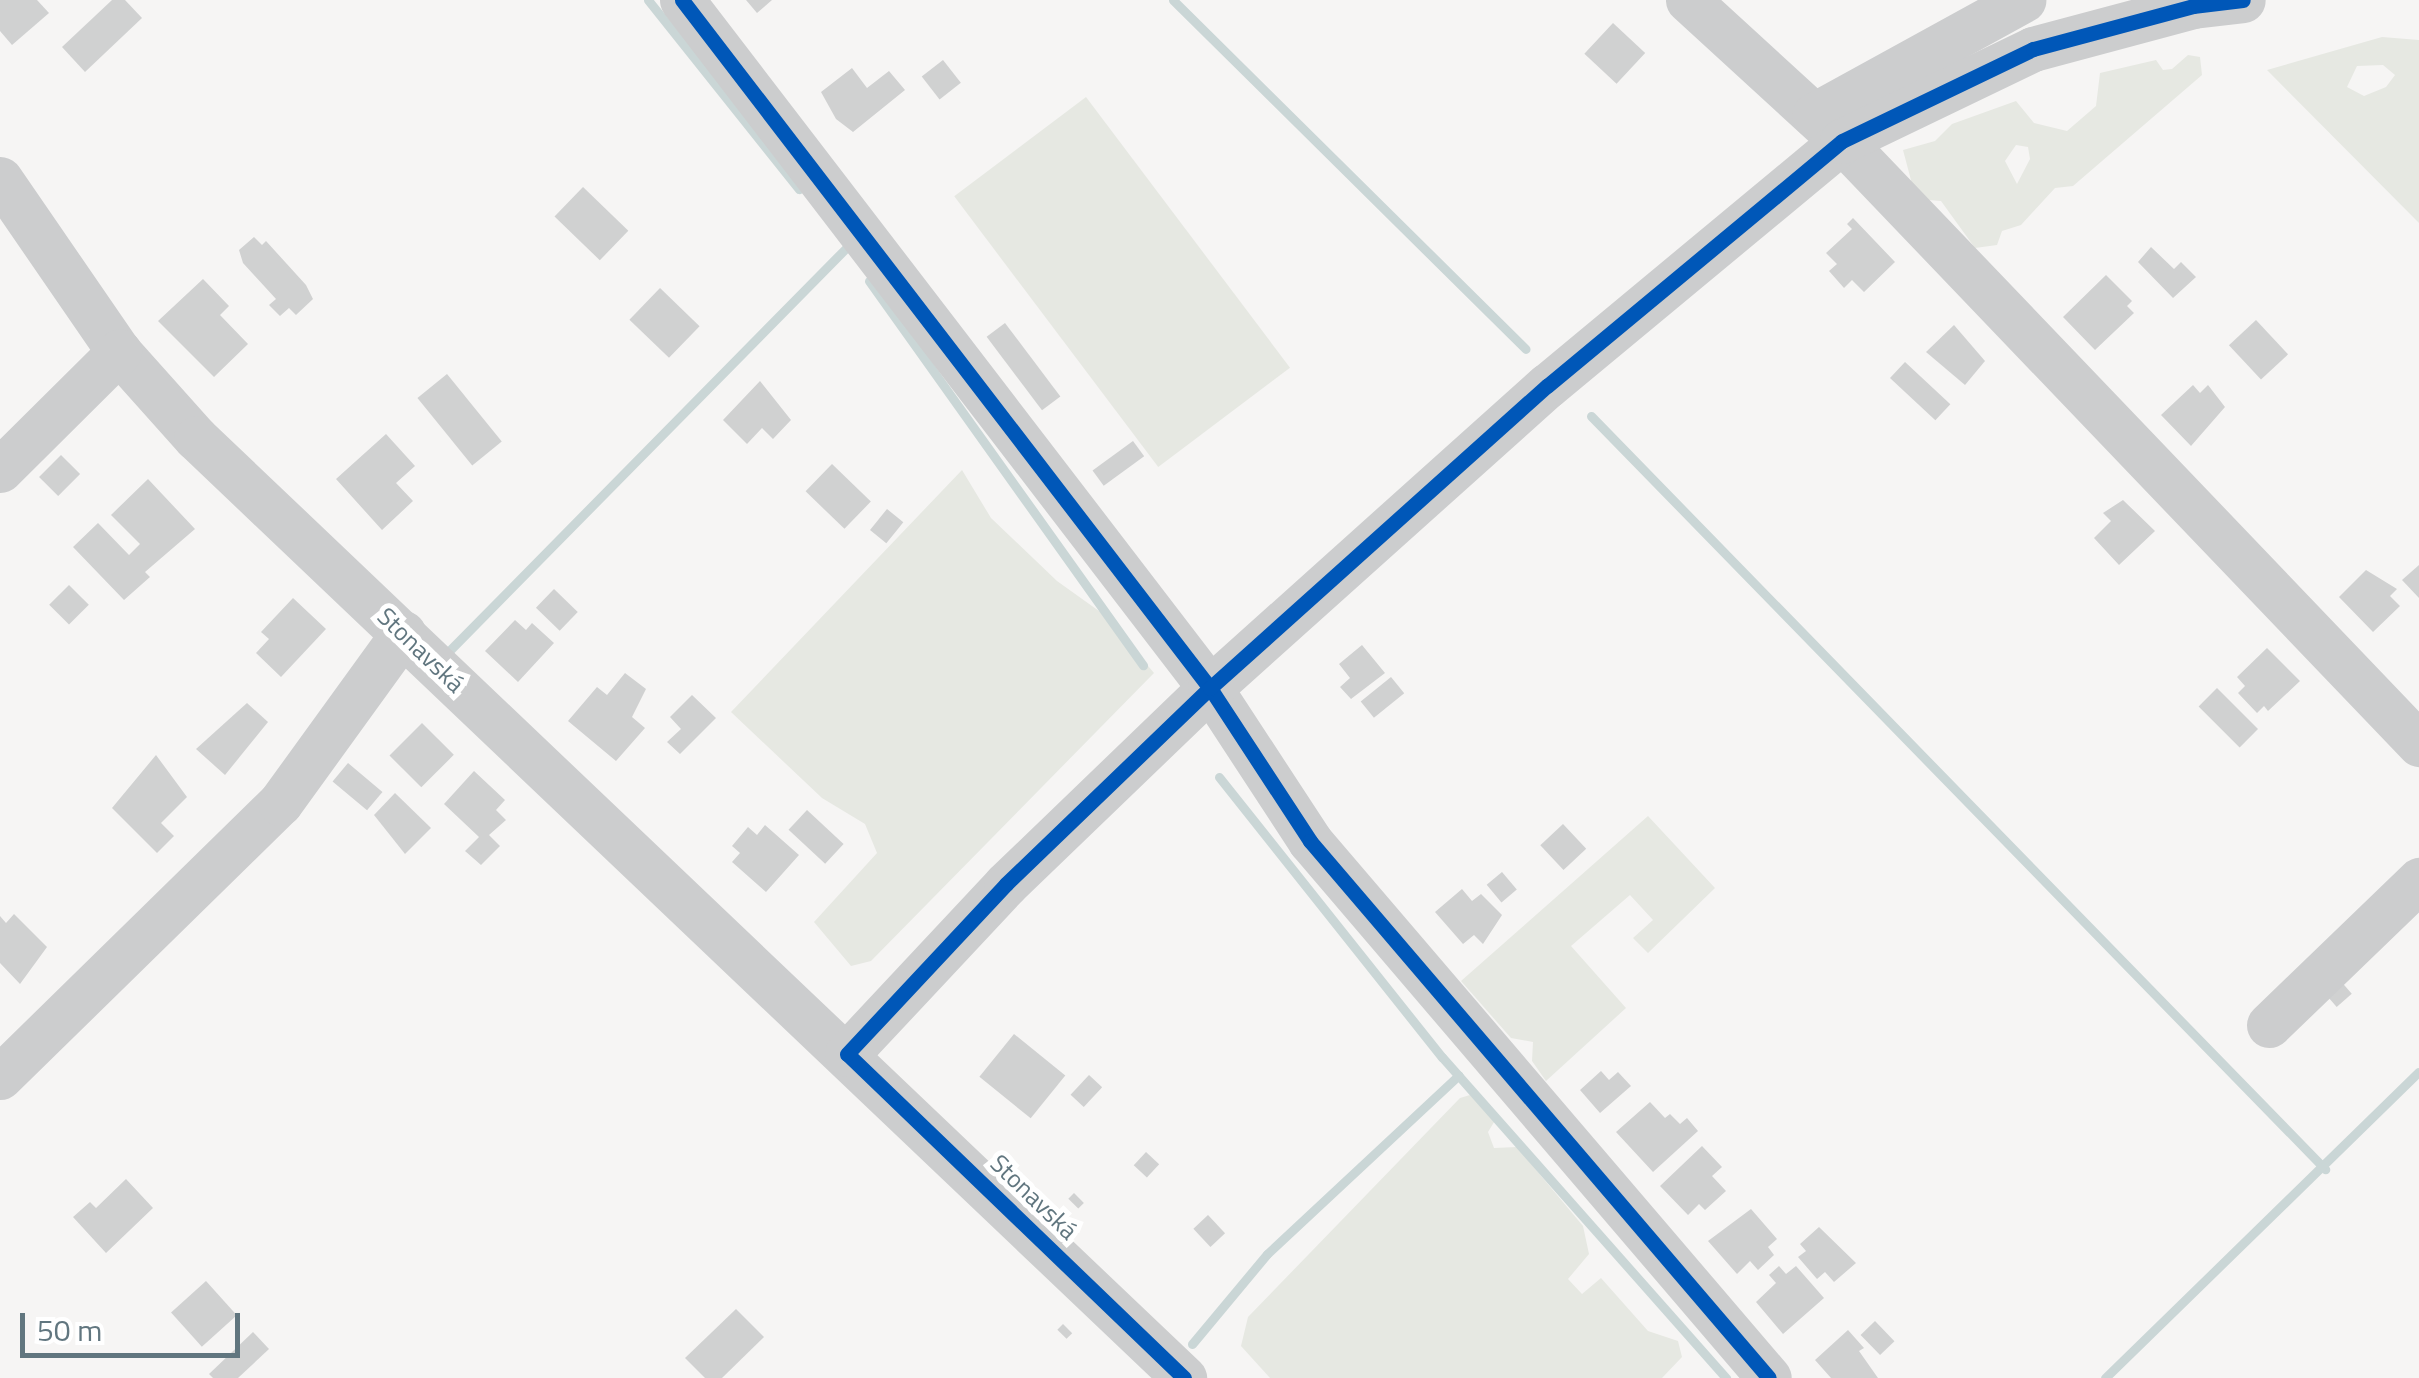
<!DOCTYPE html>
<html>
<head>
<meta charset="utf-8">
<style>
  body { margin:0 }
  #map { position:relative; width:2419px; height:1378px; overflow:hidden; background:#f6f5f4; font-family:"Titillium Web",sans-serif }
  div>[style] { position:absolute }
  .green>* { inset:0; background:#e6e8e2; transform-origin:0 0 }
  .stream>* { height:9px; margin:-4.5px; padding:0 4.5px; transform-origin:4.5px; border-radius:4.5px; background:#cad6d6 }
  .building>* { inset:0; background:#d0d1d1; transform-origin:0 0 }
  .minor>* { height:45px; margin:-22.5px; padding:0 22.5px; transform-origin:22.5px; border-radius:22.5px; background:#cccdce }
  .cycleway>* { height:15px; margin:-7.5px; padding:0 7.5px; transform-origin:7.5px; border-radius:7.5px; background:#0057b8 }
  span { translate:-50% -50%; white-space:nowrap; text-align:center; line-height:1.15; -webkit-text-stroke:10px #fff; paint-order:stroke }
  .street-label { font-size:25px; color:#61767f }
  .scale { position:absolute; left:20px; top:1313px; width:220px; height:45px; box-sizing:border-box; border:5px solid #61767f; border-top:0; padding-left:12px; font-size:30px; line-height:35px; white-space:nowrap; color:#61767f; -webkit-text-stroke:8px #fff; paint-order:stroke }
</style>
</head>
<body>
<div id="map">
  <div class="green">
    <i style="clip-path:polygon(evenodd,2382px 37px,2419px 40px,2419px 223px,2267px 70px,2382px 37px,2383px 65px,2395px 75px,2386px 87px,2364px 96px,2347px 87px,2357px 66px,2383px 65px)"></i>
    <i style="clip-path:polygon(evenodd,2188px 55px,2200px 57px,2202px 75px,2073px 186px,2055px 188px,2021px 225px,2002px 231px,1997px 245px,1975px 248px,1941px 201px,1929px 200px,1912px 184px,1903px 150px,1935px 141px,1952px 124px,2016px 101px,2034px 123px,2067px 131px,2096px 106px,2100px 73px,2156px 60px,2163px 70px,2172px 69px,2188px 55px,2016px 145px,2028px 147px,2030px 159px,2017px 184px,2005px 161px,2016px 145px)"></i>
    <i style="left:1086px;top:97px;width:339px;height:165px;rotate:53deg"></i>
    <i style="clip-path:polygon(962px 470px,991px 518px,1057px 581px,1106px 616px,1154px 673px,871px 961px,851px 966px,814px 922px,877px 853px,865px 824px,822px 798px,731px 712px)"></i>
    <i style="clip-path:polygon(1648px 816px,1715px 888px,1648px 953px,1633px 938px,1653px 920px,1630px 895px,1571px 946px,1626px 1008px,1546px 1081px,1532px 1061px,1533px 1042px,1511px 1038px,1461px 981px)"></i>
    <i style="clip-path:polygon(1470px 1095px,1496px 1119px,1488px 1132px,1494px 1148px,1517px 1147px,1583px 1226px,1589px 1254px,1568px 1279px,1582px 1294px,1601px 1278px,1648px 1331px,1678px 1341px,1682px 1357px,1662px 1378px,1270px 1378px,1241px 1346px,1248px 1317px,1460px 1098px)"></i>
  </div>
  <div class="stream">
    <i style="left:648px;top:0;width:242px;rotate:51.4deg"></i>
    <i style="left:1173px;top:0;width:496px;rotate:44.7deg"></i>
    <i style="left:869px;top:281px;width:472px;rotate:54.5deg"></i>
    <i style="left:1591px;top:416px;width:1052px;rotate:45.73deg"></i>
    <i style="left:449px;top:651px;width:566px;rotate:-45.43deg"></i>
    <i style="left:1219px;top:777px;width:358px;rotate:51.5deg"></i>
    <i style="left:1442px;top:1057px;width:429px;rotate:48.5deg"></i>
    <i style="left:1192px;top:1344px;width:117px;rotate:-50.2deg"></i>
    <i style="left:1267px;top:1254px;width:262px;rotate:-43deg"></i>
    <i style="left:2105px;top:1378px;width:438px;rotate:-44.3deg"></i>
  </div>
  <div class="building">
    <i style="clip-path:polygon(0 0,37px 0,49px 13px,12px 45px,0 31px)"></i>
    <i style="clip-path:polygon(112px 0,125px 0,142px 18px,85px 72px,62px 47px)"></i>
    <i style="clip-path:polygon(746px 0,772px 0,757px 13px)"></i>
    <i style="left:1613px;top:23px;width:44px;height:42px;rotate:43deg"></i>
    <i style="left:943px;top:60px;width:29px;height:27px;rotate:52deg"></i>
    <i style="clip-path:polygon(852px 68px,867px 88px,889px 71px,905px 90px,853px 132px,836px 119px,821px 92px)"></i>
    <i style="left:583px;top:187px;width:63px;height:41px;rotate:44deg"></i>
    <i style="clip-path:polygon(1853px 218px,1895px 262px,1864px 292px,1852px 280px,1844px 288px,1829px 271px,1837px 264px,1826px 253px,1852px 229px,1847px 224px)"></i>
    <i style="clip-path:polygon(254px 237px,262px 245px,266px 241px,306px 285px,313px 299px,296px 315px,289px 308px,280px 316px,269px 305px,276px 299px,243px 263px,239px 250px)"></i>
    <i style="clip-path:polygon(2151px 247px,2174px 269px,2181px 262px,2196px 277px,2173px 298px,2138px 262px)"></i>
    <i style="clip-path:polygon(2106px 275px,2132px 301px,2127px 306px,2134px 313px,2095px 350px,2063px 317px)"></i>
    <i style="clip-path:polygon(203px 279px,229px 306px,220px 315px,248px 344px,214px 377px,158px 321px)"></i>
    <i style="left:660px;top:288px;width:55px;height:44px;rotate:44deg"></i>
    <i style="left:2256px;top:320px;width:47px;height:37px;rotate:47deg"></i>
    <i style="left:1005px;top:323px;width:92px;height:23px;rotate:53deg"></i>
    <i style="clip-path:polygon(1954px 325px,1985px 361px,1965px 385px,1926px 352px)"></i>
    <i style="left:1905px;top:362px;width:62px;height:22px;rotate:43deg"></i>
    <i style="left:447px;top:374px;width:87px;height:38px;rotate:51deg"></i>
    <i style="clip-path:polygon(760px 381px,791px 420px,773px 439px,762px 428px,747px 444px,723px 420px)"></i>
    <i style="clip-path:polygon(2193px 385px,2200px 393px,2208px 385px,2225px 407px,2191px 446px,2161px 415px)"></i>
    <i style="clip-path:polygon(386px 434px,415px 466px,396px 483px,413px 501px,382px 530px,336px 479px)"></i>
    <i style="left:1133px;top:441px;width:19px;height:50px;rotate:54deg"></i>
    <i style="left:61px;top:455px;width:27px;height:31px;rotate:45deg"></i>
    <i style="left:832px;top:464px;width:54px;height:38px;rotate:44deg"></i>
    <i style="clip-path:polygon(148px 479px,195px 529px,145px 572px,150px 577px,124px 600px,73px 547px,98px 523px,129px 555px,140px 544px,111px 515px)"></i>
    <i style="clip-path:polygon(2123px 500px,2155px 531px,2119px 565px,2094px 538px,2111px 521px,2103px 513px)"></i>
    <i style="left:887px;top:509px;width:21px;height:27px;rotate:39deg"></i>
    <i style="clip-path:polygon(2419px 565px,2419px 598px,2402px 580px)"></i>
    <i style="clip-path:polygon(2366px 570px,2397px 589px,2390px 596px,2400px 606px,2373px 632px,2339px 597px)"></i>
    <i style="left:69px;top:585px;width:28px;height:28px;rotate:45deg"></i>
    <i style="left:554px;top:589px;width:33px;height:26px;rotate:44deg"></i>
    <i style="clip-path:polygon(293px 598px,326px 629px,281px 677px,256px 653px,269px 639px,261px 632px)"></i>
    <i style="clip-path:polygon(515px 620px,526px 630px,532px 623px,554px 643px,518px 682px,485px 651px)"></i>
    <i style="clip-path:polygon(1362px 645px,1385px 673px,1351px 699px,1340px 687px,1350px 678px,1339px 664px)"></i>
    <i style="clip-path:polygon(2267px 648px,2300px 681px,2268px 711px,2264px 706px,2257px 713px,2238px 693px,2245px 686px,2237px 677px)"></i>
    <i style="clip-path:polygon(625px 673px,646px 689px,632px 717px,645px 728px,616px 761px,568px 721px,597px 687px,607px 695px)"></i>
    <i style="left:1391px;top:677px;width:21px;height:39px;rotate:51deg"></i>
    <i style="left:2217px;top:688px;width:58px;height:26px;rotate:45deg"></i>
    <i style="clip-path:polygon(692px 695px,716px 718px,680px 754px,667px 742px,681px 729px,670px 717px)"></i>
    <i style="clip-path:polygon(247px 703px,268px 722px,225px 775px,196px 749px)"></i>
    <i style="left:422px;top:723px;width:45px;height:46px;rotate:45deg"></i>
    <i style="clip-path:polygon(156px 755px,187px 797px,161px 823px,174px 836px,157px 853px,112px 808px)"></i>
    <i style="left:348px;top:763px;width:45px;height:24px;rotate:40deg"></i>
    <i style="clip-path:polygon(474px 771px,505px 800px,496px 810px,506px 820px,489px 835px,500px 846px,481px 865px,465px 851px,479px 837px,444px 804px)"></i>
    <i style="clip-path:polygon(395px 793px,431px 828px,405px 854px,374px 815px)"></i>
    <i style="left:807px;top:810px;width:50px;height:27px;rotate:43deg"></i>
    <i style="left:1563px;top:824px;width:34px;height:31px;rotate:47deg"></i>
    <i style="clip-path:polygon(765px 825px,799px 855px,766px 892px,732px 862px,740px 853px,732px 846px,748px 827px,757px 835px)"></i>
    <i style="left:1502px;top:872px;width:23px;height:20px;rotate:50deg"></i>
    <i style="clip-path:polygon(1462px 889px,1472px 901px,1481px 894px,1502px 915px,1483px 944px,1474px 935px,1463px 944px,1435px 912px)"></i>
    <i style="clip-path:polygon(14px 914px,47px 947px,20px 984px,0 963px,0 916px,6px 923px)"></i>
    <i style="left:2338px;top:978px;width:21px;height:20px;rotate:49deg"></i>
    <i style="left:1014px;top:1034px;width:66px;height:55px;rotate:39deg"></i>
    <i style="clip-path:polygon(1601px 1071px,1609px 1080px,1618px 1072px,1631px 1086px,1600px 1113px,1580px 1090px)"></i>
    <i style="left:1089px;top:1075px;width:18px;height:27px;rotate:43deg"></i>
    <i style="clip-path:polygon(1650px 1102px,1665px 1118px,1670px 1114px,1680px 1124px,1687px 1118px,1698px 1131px,1653px 1172px,1616px 1132px)"></i>
    <i style="clip-path:polygon(1702px 1146px,1722px 1167px,1712px 1176px,1726px 1191px,1705px 1210px,1699px 1204px,1688px 1215px,1660px 1186px)"></i>
    <i style="left:1146px;top:1152px;width:18px;height:18px;rotate:43deg"></i>
    <i style="clip-path:polygon(126px 1179px,153px 1208px,106px 1253px,73px 1217px,90px 1202px,96px 1208px)"></i>
    <i style="left:1074px;top:1193px;width:14px;height:8px;rotate:45deg"></i>
    <i style="clip-path:polygon(1751px 1209px,1777px 1239px,1768px 1247px,1774px 1255px,1758px 1270px,1750px 1261px,1737px 1274px,1708px 1241px)"></i>
    <i style="left:1208px;top:1215px;width:25px;height:20px;rotate:47deg"></i>
    <i style="clip-path:polygon(1819px 1227px,1856px 1263px,1834px 1282px,1825px 1272px,1817px 1279px,1798px 1257px,1806px 1251px,1800px 1244px)"></i>
    <i style="clip-path:polygon(1779px 1266px,1786px 1274px,1796px 1266px,1824px 1298px,1783px 1334px,1756px 1302px,1776px 1283px,1769px 1275px)"></i>
    <i style="left:206px;top:1281px;width:46px;height:47px;rotate:48deg"></i>
    <i style="clip-path:polygon(736px 1309px,764px 1337px,722px 1378px,705px 1378px,685px 1358px)"></i>
    <i style="left:1875px;top:1321px;width:28px;height:20px;rotate:46deg"></i>
    <i style="left:1063px;top:1324px;width:13px;height:8px;rotate:45deg"></i>
    <i style="clip-path:polygon(1848px 1330px,1864px 1348px,1859px 1351px,1878px 1378px,1831px 1378px,1815px 1360px)"></i>
    <i style="clip-path:polygon(253px 1332px,269px 1349px,238px 1378px,213px 1378px,209px 1374px)"></i>
  </div>
  <div class="minor">
    <i style="left:682px;top:0;width:867px;rotate:52.5deg"></i>
    <i style="left:1210px;top:688px;width:183px;rotate:56.8deg"></i>
    <i style="left:1310px;top:841px;width:706px;rotate:49.48deg"></i>
    <i style="left:1688px;top:0;width:209px;rotate:42.5deg"></i>
    <i style="left:1842px;top:141px;width:835px;rotate:46.26deg"></i>
    <i style="left:1814px;top:115px;width:239px;rotate:-28.8deg"></i>
    <i style="left:0;top:179px;width:210px;rotate:55.5deg"></i>
    <i style="left:119px;top:352px;width:115px;rotate:48.2deg"></i>
    <i style="left:196px;top:438px;width:1364px;rotate:43.57deg"></i>
    <i style="left:0;top:470px;width:168px;rotate:-44.8deg"></i>
    <i style="left:2269px;top:1025px;width:209px;rotate:-44deg"></i>
    <i style="left:847px;top:1054px;width:233px;rotate:-46.9deg"></i>
    <i style="left:1006px;top:884px;width:283px;rotate:-43.9deg"></i>
    <i style="left:1210px;top:688px;width:453px;rotate:-41.9deg"></i>
    <i style="left:1547px;top:386px;width:383px;rotate:-39.7deg"></i>
    <i style="left:1842px;top:141px;width:212px;rotate:-25.7deg"></i>
    <i style="left:2033px;top:49px;width:166px;rotate:-15deg"></i>
    <i style="left:2193px;top:6px;width:50px;rotate:-6.8deg"></i>
    <i style="left:0;top:1077px;width:392px;rotate:-44.4deg"></i>
    <i style="left:280px;top:803px;width:210px;rotate:-54.1deg"></i>
  </div>
  <div class="cycleway">
    <i style="left:682px;top:0;width:867px;rotate:52.5deg"></i>
    <i style="left:1210px;top:688px;width:183px;rotate:56.8deg"></i>
    <i style="left:1310px;top:841px;width:706px;rotate:49.48deg"></i>
    <i style="left:1184px;top:1378px;width:467px;rotate:-136.1deg"></i>
    <i style="left:847px;top:1054px;width:233px;rotate:-46.9deg"></i>
    <i style="left:1006px;top:884px;width:283px;rotate:-43.9deg"></i>
    <i style="left:1210px;top:688px;width:453px;rotate:-41.9deg"></i>
    <i style="left:1547px;top:386px;width:383px;rotate:-39.7deg"></i>
    <i style="left:1842px;top:141px;width:212px;rotate:-25.7deg"></i>
    <i style="left:2033px;top:49px;width:166px;rotate:-15deg"></i>
    <i style="left:2193px;top:6px;width:50px;rotate:-6.8deg"></i>
  </div>
  <div class="street-label">
    <span style="left:421px;top:650px;rotate:44deg">Stonavská</span>
    <span style="left:1034px;top:1197px;rotate:44deg">Stonavská</span>
  </div>
  <div class="scale">50 m</div>
</div>
</body>
</html>
